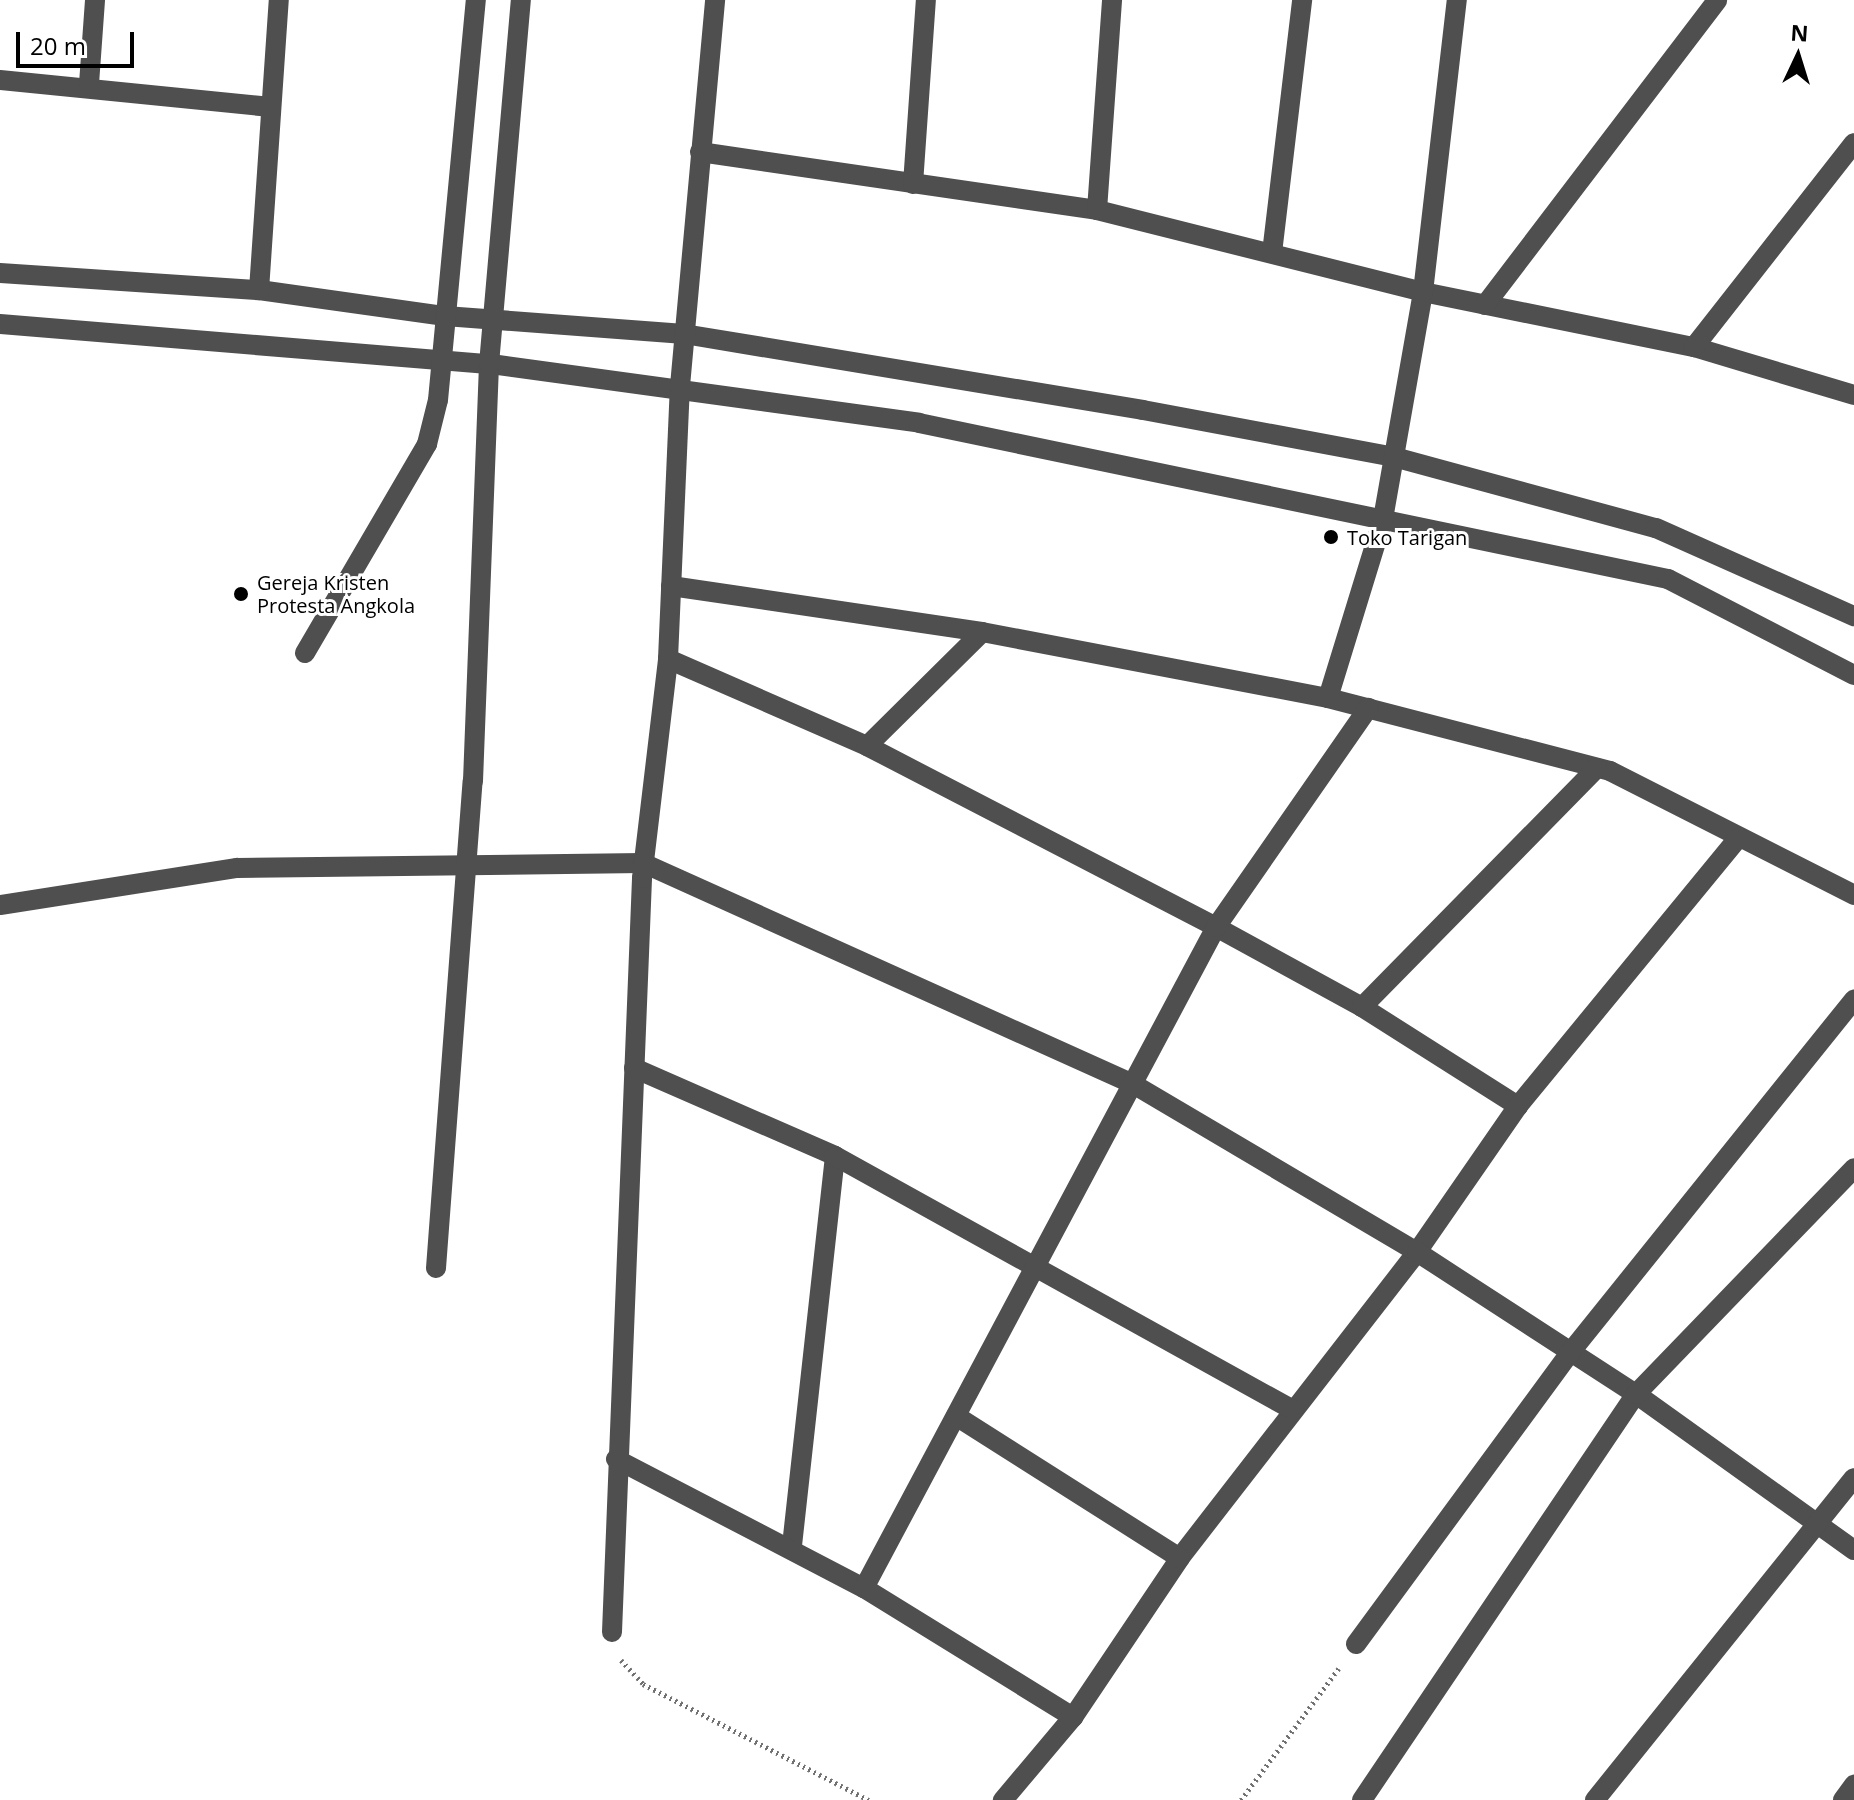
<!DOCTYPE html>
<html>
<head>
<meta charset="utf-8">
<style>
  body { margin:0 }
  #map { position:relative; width:1854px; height:1800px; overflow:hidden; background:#fff; font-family:"Open Sans",sans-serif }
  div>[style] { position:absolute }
  .path>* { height:5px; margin-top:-2.5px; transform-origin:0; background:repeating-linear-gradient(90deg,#717171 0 2px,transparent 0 6px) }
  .minor>* { height:20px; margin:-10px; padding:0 10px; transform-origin:10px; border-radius:10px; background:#4f4f4f }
  .dots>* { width:22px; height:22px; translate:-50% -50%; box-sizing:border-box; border:4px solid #fff; border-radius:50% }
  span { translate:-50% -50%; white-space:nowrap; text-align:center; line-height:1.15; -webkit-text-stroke:6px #fff; paint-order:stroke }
  .poi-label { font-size:20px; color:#000 }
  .left { translate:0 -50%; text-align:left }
  .north { position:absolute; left:1758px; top:16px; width:80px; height:80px; -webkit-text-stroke:6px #fff; paint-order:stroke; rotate:4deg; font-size:22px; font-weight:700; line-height:32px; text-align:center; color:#000 }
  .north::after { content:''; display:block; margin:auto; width:28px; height:36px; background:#000; clip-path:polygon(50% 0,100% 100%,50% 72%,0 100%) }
  .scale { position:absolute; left:16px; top:32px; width:118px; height:36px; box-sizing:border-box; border:4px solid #000; border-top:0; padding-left:10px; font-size:24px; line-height:28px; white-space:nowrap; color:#000; -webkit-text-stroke:6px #fff; paint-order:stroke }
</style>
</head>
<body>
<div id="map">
  <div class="path">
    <i style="left:621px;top:1660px;width:33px;rotate:47deg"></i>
    <i style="left:643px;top:1684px;width:254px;rotate:27.2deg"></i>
    <i style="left:1241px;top:1800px;width:164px;rotate:-53.4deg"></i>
  </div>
  <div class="minor">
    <i style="left:0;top:80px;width:272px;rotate:5.7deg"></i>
    <i style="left:89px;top:84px;width:84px;rotate:-85.9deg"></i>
    <i style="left:700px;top:152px;width:401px;rotate:8.3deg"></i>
    <i style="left:1097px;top:210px;width:336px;rotate:14.1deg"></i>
    <i style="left:1423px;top:292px;width:277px;rotate:11.5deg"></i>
    <i style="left:1694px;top:347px;width:167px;rotate:16.7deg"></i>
    <i style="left:913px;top:184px;width:184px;rotate:-86deg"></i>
    <i style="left:1097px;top:210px;width:211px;rotate:-85.9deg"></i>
    <i style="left:1272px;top:253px;width:255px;rotate:-83.2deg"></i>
    <i style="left:0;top:273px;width:260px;rotate:3.8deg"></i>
    <i style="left:259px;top:290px;width:188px;rotate:8deg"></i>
    <i style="left:445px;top:316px;width:240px;rotate:4.3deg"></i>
    <i style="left:684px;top:334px;width:465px;rotate:9.4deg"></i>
    <i style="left:1143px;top:410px;width:255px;rotate:10.6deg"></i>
    <i style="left:1394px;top:457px;width:271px;rotate:15.2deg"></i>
    <i style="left:1656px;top:528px;width:217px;rotate:24deg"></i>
    <i style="left:259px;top:290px;width:291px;rotate:-86.1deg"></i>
    <i style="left:1485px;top:305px;width:383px;rotate:-52.7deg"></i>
    <i style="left:0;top:324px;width:493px;rotate:4.7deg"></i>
    <i style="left:491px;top:364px;width:432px;rotate:7.8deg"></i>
    <i style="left:919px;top:423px;width:765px;rotate:11.77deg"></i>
    <i style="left:1668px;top:579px;width:209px;rotate:27.3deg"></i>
    <i style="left:1694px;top:347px;width:259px;rotate:-51.9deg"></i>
    <i style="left:671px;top:586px;width:314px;rotate:8.4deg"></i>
    <i style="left:982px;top:632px;width:352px;rotate:10.8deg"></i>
    <i style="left:1328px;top:698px;width:291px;rotate:14.5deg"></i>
    <i style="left:1610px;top:771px;width:274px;rotate:26.9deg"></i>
    <i style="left:305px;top:653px;width:242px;rotate:-59.7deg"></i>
    <i style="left:427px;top:444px;width:45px;rotate:-76deg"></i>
    <i style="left:438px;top:400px;width:402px;rotate:-84.6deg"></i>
    <i style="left:668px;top:659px;width:217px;rotate:23.6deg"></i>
    <i style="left:867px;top:746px;width:393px;rotate:27.4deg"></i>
    <i style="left:1216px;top:927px;width:166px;rotate:28.7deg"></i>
    <i style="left:1362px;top:1007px;width:185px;rotate:32.4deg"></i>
    <i style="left:1518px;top:1106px;width:178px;rotate:124.7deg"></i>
    <i style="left:1417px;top:1252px;width:387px;rotate:127.8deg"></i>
    <i style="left:1180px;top:1558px;width:192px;rotate:123.9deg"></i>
    <i style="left:1073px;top:1717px;width:109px;rotate:130.1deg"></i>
    <i style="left:1328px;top:698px;width:187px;rotate:-72.9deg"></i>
    <i style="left:1383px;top:519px;width:230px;rotate:-80deg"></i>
    <i style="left:1423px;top:292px;width:294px;rotate:-83.4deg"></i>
    <i style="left:867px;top:746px;width:162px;rotate:-44.7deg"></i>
    <i style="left:0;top:905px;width:240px;rotate:-8.9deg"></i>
    <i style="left:237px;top:868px;width:406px;rotate:-0.7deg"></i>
    <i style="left:643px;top:863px;width:538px;rotate:24.28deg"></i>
    <i style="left:1133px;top:1084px;width:330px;rotate:30.6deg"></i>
    <i style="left:1417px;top:1252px;width:261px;rotate:33deg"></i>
    <i style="left:1636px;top:1394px;width:268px;rotate:35.6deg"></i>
    <i style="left:1362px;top:1007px;width:335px;rotate:-45.5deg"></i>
    <i style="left:634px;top:1068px;width:219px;rotate:23.6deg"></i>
    <i style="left:835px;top:1156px;width:393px;rotate:96.3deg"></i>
    <i style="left:1518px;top:1106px;width:347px;rotate:-50.6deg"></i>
    <i style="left:835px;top:1156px;width:524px;rotate:29.01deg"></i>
    <i style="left:436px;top:1268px;width:488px;rotate:-85.7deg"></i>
    <i style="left:473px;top:781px;width:417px;rotate:-87.8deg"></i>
    <i style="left:489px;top:364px;width:365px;rotate:-85deg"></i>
    <i style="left:956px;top:1416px;width:265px;rotate:32.4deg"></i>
    <i style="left:616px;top:1459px;width:280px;rotate:27.5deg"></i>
    <i style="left:864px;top:1588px;width:749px;rotate:-61.96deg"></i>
    <i style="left:1216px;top:927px;width:267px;rotate:-55.2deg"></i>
    <i style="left:864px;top:1588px;width:246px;rotate:31.7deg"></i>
    <i style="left:612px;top:1632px;width:755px;rotate:-87.72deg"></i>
    <i style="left:642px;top:878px;width:221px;rotate:-83.2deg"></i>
    <i style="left:668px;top:659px;width:273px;rotate:-87.5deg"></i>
    <i style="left:680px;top:386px;width:388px;rotate:-84.8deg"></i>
    <i style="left:1356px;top:1644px;width:360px;rotate:-53.7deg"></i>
    <i style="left:1569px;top:1354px;width:455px;rotate:-51.2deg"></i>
    <i style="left:1362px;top:1800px;width:490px;rotate:-56deg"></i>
    <i style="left:1636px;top:1394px;width:314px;rotate:-46deg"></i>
    <i style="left:1595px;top:1800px;width:413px;rotate:-51.2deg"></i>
    <i style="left:1843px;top:1800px;width:19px;rotate:-54deg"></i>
  </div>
  <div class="dots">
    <i style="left:1331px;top:537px;background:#000"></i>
    <i style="left:241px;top:594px;background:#000"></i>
  </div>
  <div class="poi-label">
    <span class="left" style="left:1347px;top:537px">Toko Tarigan</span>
    <span class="left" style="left:257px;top:594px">Gereja Kristen<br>Protesta Angkola</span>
  </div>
  <div class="north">N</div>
  <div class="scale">20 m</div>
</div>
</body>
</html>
